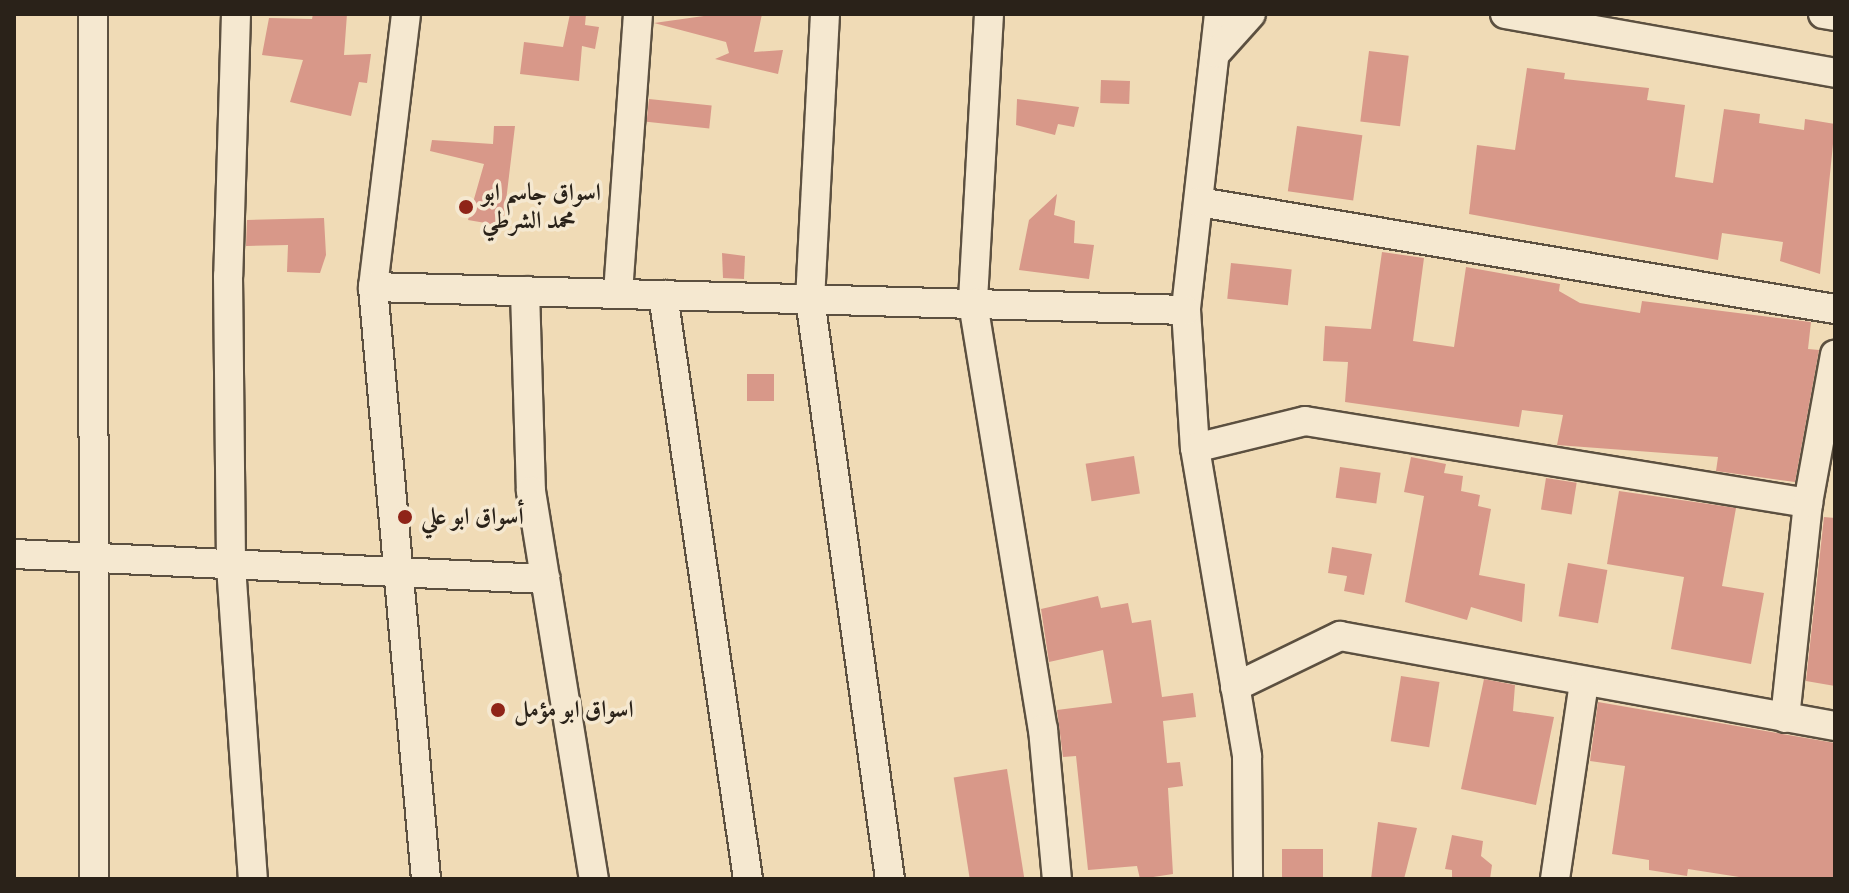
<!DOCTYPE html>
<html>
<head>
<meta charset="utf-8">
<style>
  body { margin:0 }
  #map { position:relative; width:1849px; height:893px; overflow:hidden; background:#f0dbb6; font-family:"IM FELL Great Primer",Amiri,serif }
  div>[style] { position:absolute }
  .building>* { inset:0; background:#d89889; transform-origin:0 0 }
  .roads { filter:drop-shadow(2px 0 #5c5040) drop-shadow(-2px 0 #5c5040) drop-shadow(0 2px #5c5040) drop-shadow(0 -2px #5c5040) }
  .minor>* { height:28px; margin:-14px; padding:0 14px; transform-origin:14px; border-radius:14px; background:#f5e8d0 }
  .dots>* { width:22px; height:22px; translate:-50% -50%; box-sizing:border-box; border:4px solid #f5e8d0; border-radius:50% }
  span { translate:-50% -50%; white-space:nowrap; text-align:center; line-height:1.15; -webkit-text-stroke:7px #f5e8d0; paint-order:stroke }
  .poi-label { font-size:24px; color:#2a2219; font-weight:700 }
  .left { translate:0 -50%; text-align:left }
  .frame { position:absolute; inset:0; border:16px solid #2a2219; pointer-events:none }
</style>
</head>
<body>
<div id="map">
  <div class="building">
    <i style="clip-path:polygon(313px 14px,347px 14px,344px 55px,371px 54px,367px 83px,359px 82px,351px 116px,290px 102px,303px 60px,262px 55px,269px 18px,312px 19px)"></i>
    <i style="clip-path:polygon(570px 14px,586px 14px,585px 25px,599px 27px,595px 49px,582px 46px,579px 81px,520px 74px,524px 42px,563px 47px)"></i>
    <i style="clip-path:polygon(718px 14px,762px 14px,754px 52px,783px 50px,778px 74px,715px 59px,729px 53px,726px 42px,654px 23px)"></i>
    <i style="left:1369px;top:51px;width:40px;height:71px;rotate:7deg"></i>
    <i style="clip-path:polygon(1527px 68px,1565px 73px,1564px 79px,1649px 88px,1647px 100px,1685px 105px,1675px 177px,1713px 183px,1724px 109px,1760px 114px,1759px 123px,1804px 130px,1805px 119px,1835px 124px,1820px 274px,1780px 261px,1783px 242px,1722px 233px,1718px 260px,1469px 214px,1477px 145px,1515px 150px)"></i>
    <i style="left:1101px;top:80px;width:29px;height:23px;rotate:2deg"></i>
    <i style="left:649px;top:99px;width:63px;height:23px;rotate:6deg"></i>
    <i style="clip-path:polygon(1017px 99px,1079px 107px,1074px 127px,1058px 124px,1055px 135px,1016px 125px)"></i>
    <i style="clip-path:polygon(494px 126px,515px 126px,503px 226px,468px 220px,484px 164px,430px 151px,432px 140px,493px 144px)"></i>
    <i style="left:1297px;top:126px;width:66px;height:66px;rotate:8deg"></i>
    <i style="clip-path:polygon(1057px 194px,1054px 215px,1075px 221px,1074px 243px,1094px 245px,1089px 279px,1019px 270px,1029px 220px)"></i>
    <i style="clip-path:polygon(324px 218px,326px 255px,320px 273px,287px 272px,288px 245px,246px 246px,247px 220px)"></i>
    <i style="clip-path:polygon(1382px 252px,1424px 258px,1413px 341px,1454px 347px,1466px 267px,1560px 284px,1559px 291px,1580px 303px,1640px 313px,1642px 301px,1811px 322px,1808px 349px,1819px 350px,1795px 482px,1716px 471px,1718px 457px,1557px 445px,1563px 415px,1522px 410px,1519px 427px,1345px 402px,1348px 362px,1323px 361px,1325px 326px,1371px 329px)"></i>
    <i style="clip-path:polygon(722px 253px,745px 256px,744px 279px,723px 278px)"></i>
    <i style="left:1231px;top:263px;width:61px;height:36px;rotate:6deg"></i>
    <i style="left:747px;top:374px;width:27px;height:27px"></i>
    <i style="left:1134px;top:456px;width:38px;height:49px;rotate:81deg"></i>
    <i style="clip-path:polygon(1411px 457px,1446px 464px,1444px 473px,1463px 476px,1461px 491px,1480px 495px,1478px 506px,1491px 509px,1479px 575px,1525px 584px,1522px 622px,1471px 607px,1467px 620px,1405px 602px,1424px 496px,1404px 492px)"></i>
    <i style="left:1340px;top:467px;width:41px;height:31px;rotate:8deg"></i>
    <i style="left:1546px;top:478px;width:31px;height:32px;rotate:9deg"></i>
    <i style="clip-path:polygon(1619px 491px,1736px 508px,1722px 586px,1764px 593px,1751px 664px,1671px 649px,1684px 577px,1607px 564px)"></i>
    <i style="clip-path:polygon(1824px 517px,1835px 518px,1835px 686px,1806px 681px)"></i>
    <i style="clip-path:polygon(1332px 547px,1372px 554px,1364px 595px,1344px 591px,1347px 576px,1328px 573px)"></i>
    <i style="left:1568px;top:563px;width:40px;height:54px;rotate:10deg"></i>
    <i style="clip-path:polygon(1098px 596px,1101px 608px,1128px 603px,1132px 623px,1151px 620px,1162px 697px,1193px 693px,1196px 717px,1163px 721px,1167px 763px,1180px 762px,1183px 786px,1168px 788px,1173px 874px,1140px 879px,1137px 866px,1088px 870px,1076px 756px,1063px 757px,1057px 710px,1112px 703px,1103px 650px,1049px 662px,1041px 609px)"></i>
    <i style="left:1401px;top:676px;width:39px;height:66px;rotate:9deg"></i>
    <i style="clip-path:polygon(1484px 679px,1515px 685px,1513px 711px,1554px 717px,1536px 805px,1461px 789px)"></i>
    <i style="clip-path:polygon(1598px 702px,1835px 743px,1835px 879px,1752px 879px,1688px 869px,1687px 876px,1649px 870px,1649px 860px,1612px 854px,1625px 766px,1590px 761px)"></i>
    <i style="left:1007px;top:769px;width:111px;height:54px;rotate:81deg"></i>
    <i style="clip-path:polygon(1378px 822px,1417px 828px,1404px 879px,1371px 879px)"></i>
    <i style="clip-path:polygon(1452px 835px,1483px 841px,1481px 856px,1492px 865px,1490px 879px,1452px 879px,1452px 870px,1445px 869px)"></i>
    <i style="left:1282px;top:849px;width:41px;height:30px"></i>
  </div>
  <div class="roads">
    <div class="minor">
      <i style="left:93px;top:14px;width:865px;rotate:89.93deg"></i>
      <i style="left:236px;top:14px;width:262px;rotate:91.7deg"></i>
      <i style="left:228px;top:276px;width:290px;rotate:89.4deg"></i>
      <i style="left:231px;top:566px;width:314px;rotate:86deg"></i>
      <i style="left:825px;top:14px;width:285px;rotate:93deg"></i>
      <i style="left:810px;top:299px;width:585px;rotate:82.15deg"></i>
      <i style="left:989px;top:14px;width:289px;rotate:93.2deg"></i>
      <i style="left:973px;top:303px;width:432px;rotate:80.7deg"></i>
      <i style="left:1043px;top:729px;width:151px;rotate:84.7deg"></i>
      <i style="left:1219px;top:14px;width:298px;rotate:96.4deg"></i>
      <i style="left:1186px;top:310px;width:138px;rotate:86.3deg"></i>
      <i style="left:1195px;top:448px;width:313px;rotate:80.4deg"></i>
      <i style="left:1247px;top:757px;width:122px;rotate:89.5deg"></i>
      <i style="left:1505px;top:14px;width:335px;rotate:10.1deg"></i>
      <i style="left:1823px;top:14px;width:12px;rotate:9deg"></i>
      <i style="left:1216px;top:53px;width:52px;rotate:-48.1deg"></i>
      <i style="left:1199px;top:202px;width:645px;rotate:9.55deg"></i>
      <i style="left:373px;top:287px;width:275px;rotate:-83.1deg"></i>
      <i style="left:525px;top:291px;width:200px;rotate:88.3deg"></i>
      <i style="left:531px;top:491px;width:393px;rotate:80.8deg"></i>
      <i style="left:618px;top:293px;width:280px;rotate:-85.9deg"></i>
      <i style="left:663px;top:295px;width:590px;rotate:81.72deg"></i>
      <i style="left:1195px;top:448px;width:113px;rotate:-13.8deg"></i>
      <i style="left:1305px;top:421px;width:510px;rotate:9.26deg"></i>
      <i style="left:14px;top:554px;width:532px;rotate:2.7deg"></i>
      <i style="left:1235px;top:687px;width:117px;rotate:-25.9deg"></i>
      <i style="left:1340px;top:636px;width:503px;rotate:10.3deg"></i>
      <i style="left:1785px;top:718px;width:216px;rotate:-83.9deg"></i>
      <i style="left:1808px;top:503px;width:151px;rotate:-79.7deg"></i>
      <i style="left:426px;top:879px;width:594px;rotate:-95.12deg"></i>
      <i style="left:373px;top:287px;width:813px;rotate:1.62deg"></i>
      <i style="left:1555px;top:879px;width:198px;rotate:-81.6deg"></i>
    </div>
  </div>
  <div class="dots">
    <i style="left:466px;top:207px;background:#8f2418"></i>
    <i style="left:405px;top:517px;background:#8f2418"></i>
    <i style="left:498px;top:710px;background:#8f2418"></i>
  </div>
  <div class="poi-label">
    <span class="left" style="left:482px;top:207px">اسواق جاسم ابو<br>محمد الشرطي</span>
    <span class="left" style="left:421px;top:517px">أسواق ابو علي</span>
    <span class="left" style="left:514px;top:710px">اسواق ابو مؤمل</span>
  </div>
  <div class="frame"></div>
</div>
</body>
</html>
